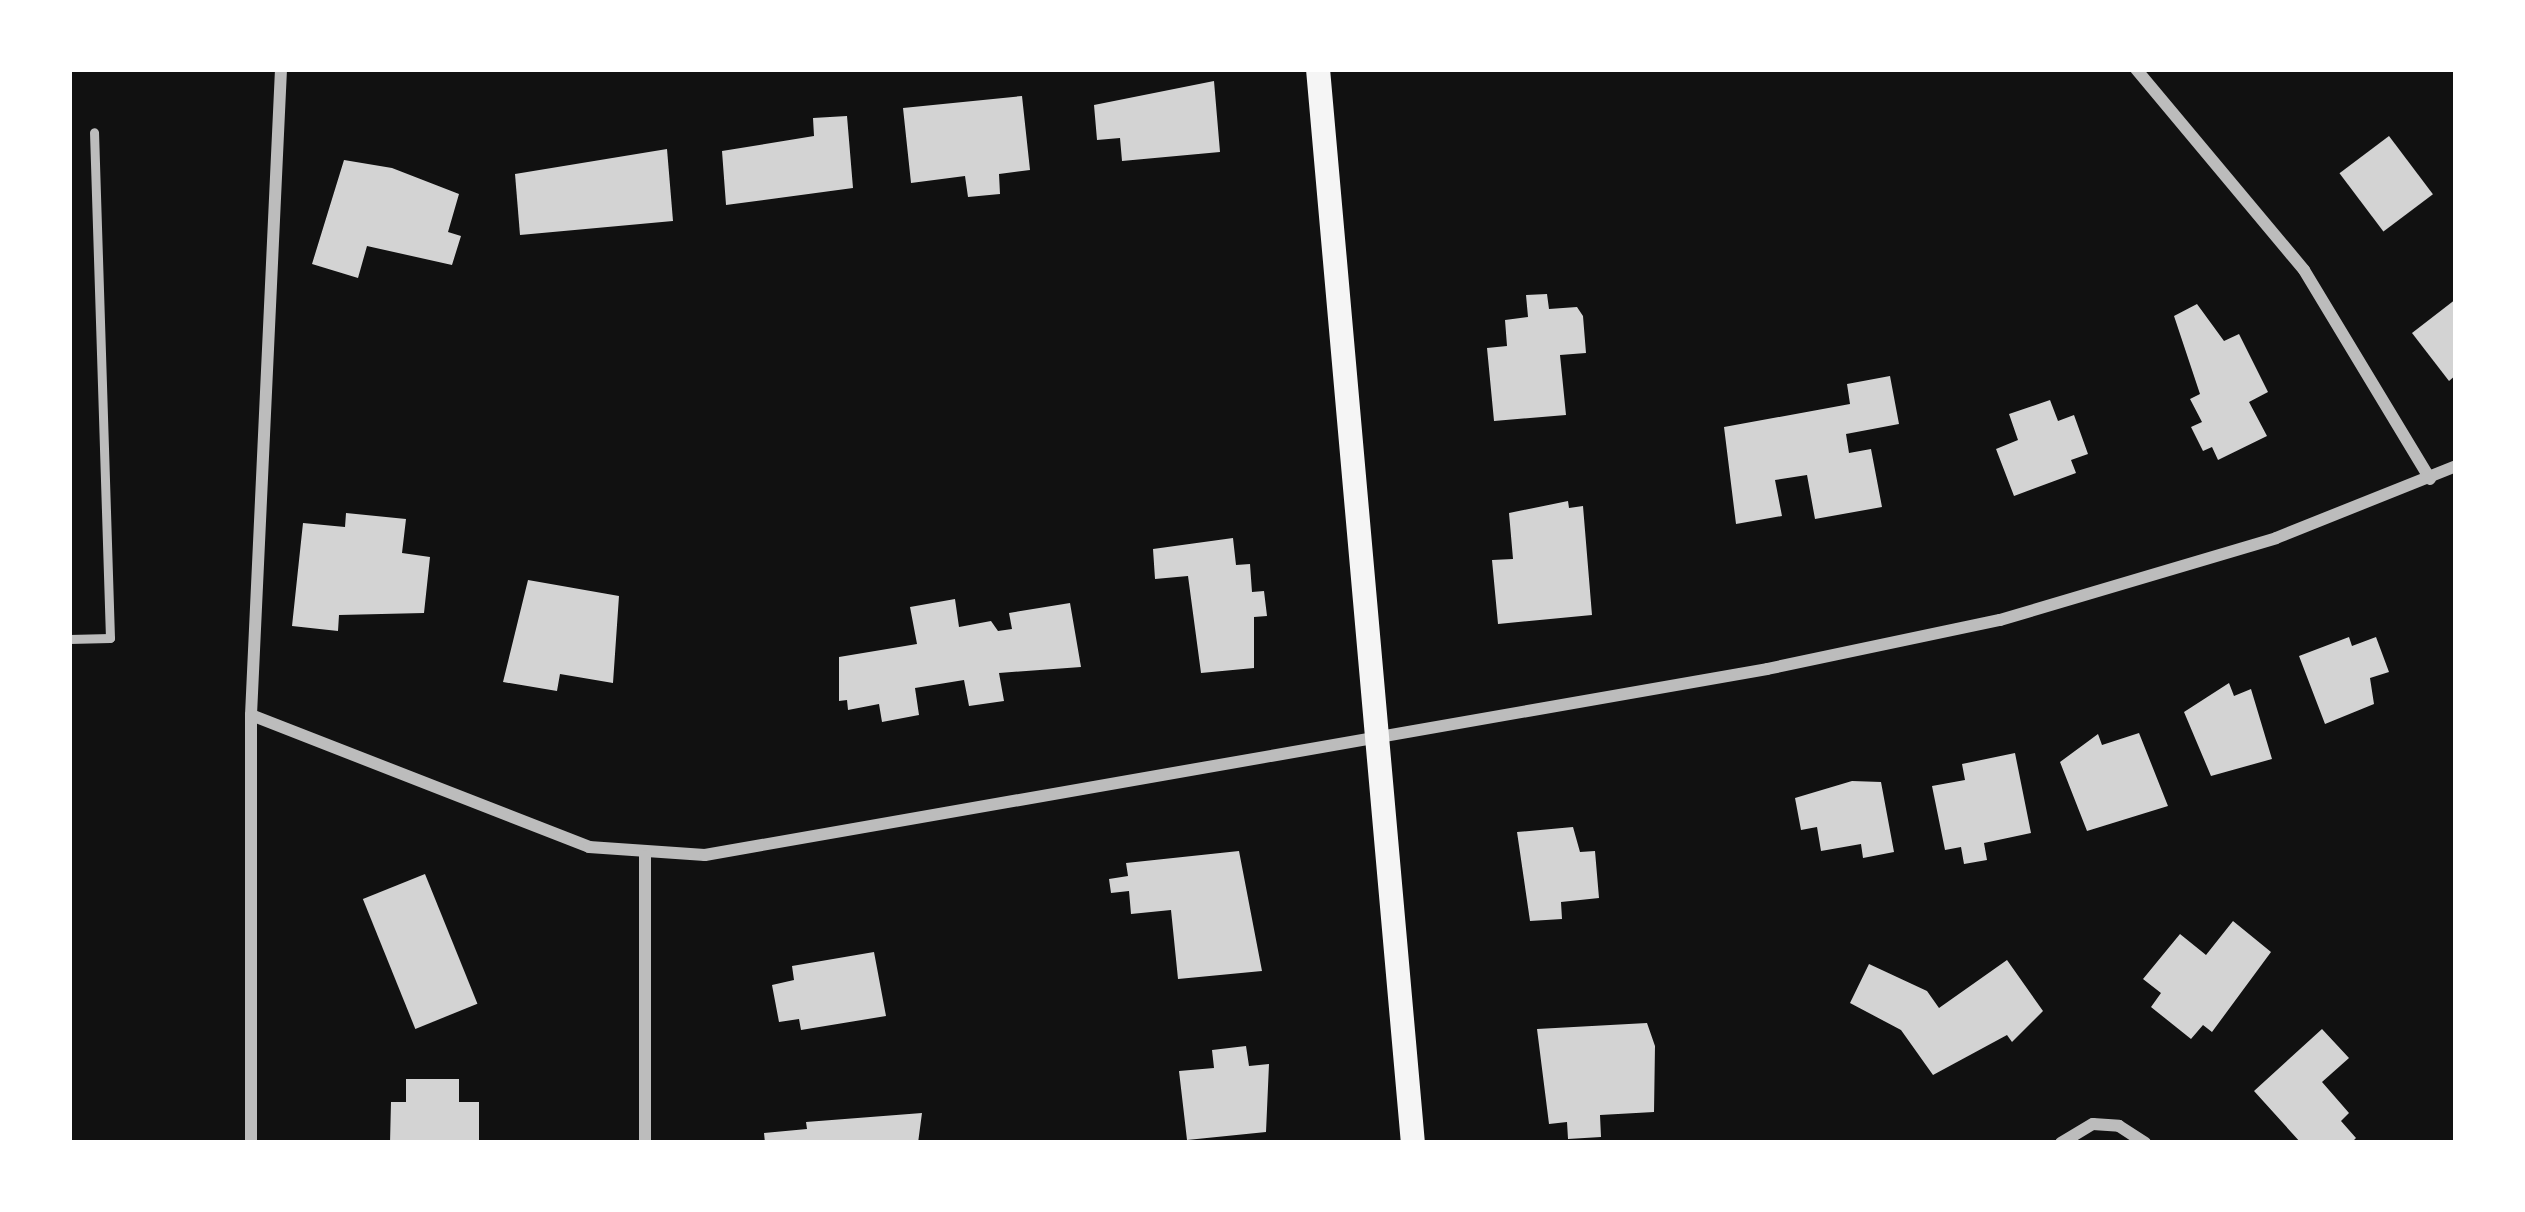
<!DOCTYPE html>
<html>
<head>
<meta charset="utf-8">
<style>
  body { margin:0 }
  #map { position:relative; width:2525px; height:1212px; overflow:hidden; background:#111; font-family:Quicksand,sans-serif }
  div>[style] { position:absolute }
  .building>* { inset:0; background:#d3d3d3; transform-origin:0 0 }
  .service>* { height:9px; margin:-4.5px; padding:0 4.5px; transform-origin:4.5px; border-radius:4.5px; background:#bcbcbc }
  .minor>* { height:12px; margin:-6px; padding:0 6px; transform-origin:6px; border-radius:6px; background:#bcbcbc }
  .secondary>* { height:24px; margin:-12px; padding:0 12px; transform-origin:12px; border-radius:12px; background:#f5f5f5 }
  span { translate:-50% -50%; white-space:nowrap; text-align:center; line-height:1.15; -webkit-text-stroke:10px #fff; paint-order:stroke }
  .frame { position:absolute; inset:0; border:72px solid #fff; pointer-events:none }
</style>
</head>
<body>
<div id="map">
  <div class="building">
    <i style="clip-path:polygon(1214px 81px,1220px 152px,1122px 161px,1120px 138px,1097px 140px,1094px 105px)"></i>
    <i style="clip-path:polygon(1022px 96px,1030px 170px,999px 174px,1000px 194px,968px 197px,965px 176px,911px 183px,903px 108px)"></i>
    <i style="clip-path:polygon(847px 116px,853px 188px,726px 205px,722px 151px,814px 136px,813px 118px)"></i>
    <i style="left:2389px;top:136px;width:73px;height:62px;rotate:53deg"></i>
    <i style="clip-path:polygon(667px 149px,673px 221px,520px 235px,515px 174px)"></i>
    <i style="clip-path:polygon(344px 160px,392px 168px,459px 194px,448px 232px,461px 236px,452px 265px,367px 246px,358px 278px,312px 264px)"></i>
    <i style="clip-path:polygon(1547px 294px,1549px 309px,1577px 307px,1583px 316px,1586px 353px,1560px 355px,1566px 415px,1494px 421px,1487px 348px,1507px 346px,1505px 320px,1528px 317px,1526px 295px)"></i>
    <i style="clip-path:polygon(2456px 299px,2456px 375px,2449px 381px,2412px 333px)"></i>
    <i style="clip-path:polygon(2197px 304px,2224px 341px,2239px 334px,2268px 392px,2249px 402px,2267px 436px,2218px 460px,2212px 447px,2203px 451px,2191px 427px,2202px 422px,2190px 399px,2200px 394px,2174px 316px)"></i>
    <i style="clip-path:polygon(1890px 376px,1899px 424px,1846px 434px,1849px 453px,1871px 449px,1882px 507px,1815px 519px,1807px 475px,1775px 480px,1782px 516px,1736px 524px,1724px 427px,1850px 404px,1847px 384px)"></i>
    <i style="clip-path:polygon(2050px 400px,2058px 421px,2074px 415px,2088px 454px,2071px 460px,2076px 473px,2014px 496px,1996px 449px,2018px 440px,2009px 414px)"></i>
    <i style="clip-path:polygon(1568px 501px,1569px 508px,1583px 506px,1592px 615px,1498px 624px,1492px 560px,1513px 559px,1509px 513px)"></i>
    <i style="clip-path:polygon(346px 513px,406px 519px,402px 553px,430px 557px,424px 613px,339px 615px,338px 631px,292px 626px,303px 523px,345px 527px)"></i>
    <i style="clip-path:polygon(1233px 538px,1236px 565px,1250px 564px,1252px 592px,1264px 591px,1267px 616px,1254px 617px,1254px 668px,1201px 673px,1188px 576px,1155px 579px,1153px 549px)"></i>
    <i style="clip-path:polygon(528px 580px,619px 596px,613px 683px,560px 674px,557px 691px,503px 682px)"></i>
    <i style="clip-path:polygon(955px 599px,959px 627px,991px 621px,998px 631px,1012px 629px,1009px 613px,1070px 603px,1081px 667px,999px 673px,1004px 701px,969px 706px,964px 680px,915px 688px,919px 715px,882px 722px,879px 704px,848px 710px,847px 700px,839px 701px,839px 657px,917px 644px,910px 607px)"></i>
    <i style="clip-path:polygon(2349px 637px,2352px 646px,2376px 637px,2389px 672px,2370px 678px,2374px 704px,2325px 724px,2299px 656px)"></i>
    <i style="clip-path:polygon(2229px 683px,2234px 696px,2251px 689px,2272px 759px,2211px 776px,2184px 712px)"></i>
    <i style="clip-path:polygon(2139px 733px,2168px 806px,2087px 831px,2060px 762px,2098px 734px,2102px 745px)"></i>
    <i style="clip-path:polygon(2015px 753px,2031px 833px,1984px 843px,1987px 860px,1964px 864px,1961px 847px,1945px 850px,1932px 786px,1965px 780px,1962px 764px)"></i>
    <i style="clip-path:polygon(1852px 781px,1881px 782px,1894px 852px,1863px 858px,1861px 844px,1821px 851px,1817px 827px,1801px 830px,1795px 798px)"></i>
    <i style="clip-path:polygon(1573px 827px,1580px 852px,1595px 851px,1599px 898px,1561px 902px,1562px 919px,1530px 921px,1517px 832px)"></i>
    <i style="clip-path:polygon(1239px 851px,1262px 971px,1178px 979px,1171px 910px,1131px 914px,1129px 891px,1111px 893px,1109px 879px,1128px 876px,1126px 863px)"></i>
    <i style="left:425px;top:874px;width:140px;height:67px;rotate:68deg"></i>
    <i style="clip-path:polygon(2233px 921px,2271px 952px,2212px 1032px,2203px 1025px,2191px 1039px,2151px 1007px,2161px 993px,2143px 979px,2180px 934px,2206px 955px)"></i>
    <i style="clip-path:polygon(874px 952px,886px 1016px,801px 1030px,799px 1019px,779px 1022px,772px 985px,794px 980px,792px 966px)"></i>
    <i style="clip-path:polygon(2007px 960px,2043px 1011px,2012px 1042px,2007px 1035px,1933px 1075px,1901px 1030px,1850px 1003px,1869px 964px,1927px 991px,1939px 1008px)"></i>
    <i style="clip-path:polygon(1647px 1023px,1655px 1046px,1654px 1112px,1600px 1115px,1601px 1137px,1568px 1139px,1567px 1122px,1549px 1124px,1537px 1029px)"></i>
    <i style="clip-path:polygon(2322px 1029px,2349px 1058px,2322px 1082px,2349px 1113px,2341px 1121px,2356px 1138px,2351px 1143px,2301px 1143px,2254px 1091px)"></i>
    <i style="clip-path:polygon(1246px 1046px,1249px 1066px,1269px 1064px,1266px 1132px,1187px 1140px,1179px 1071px,1214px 1068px,1212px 1050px)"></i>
    <i style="clip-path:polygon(406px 1079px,459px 1079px,459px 1102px,479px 1102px,479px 1143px,390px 1143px,391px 1102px,406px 1102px)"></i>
    <i style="clip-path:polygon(922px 1113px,918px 1143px,765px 1143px,764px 1133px,807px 1129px,806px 1122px)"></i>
  </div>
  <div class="service">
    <i style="left:69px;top:639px;width:41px;rotate:-1.4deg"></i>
    <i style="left:110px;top:638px;width:506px;rotate:-91.81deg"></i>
  </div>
  <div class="minor">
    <i style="left:2136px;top:69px;width:262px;rotate:50.1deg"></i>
    <i style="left:2304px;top:270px;width:244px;rotate:58.9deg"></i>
    <i style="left:251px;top:715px;width:363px;rotate:21.3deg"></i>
    <i style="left:589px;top:847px;width:116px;rotate:3.9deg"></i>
    <i style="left:705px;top:855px;width:1078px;rotate:-9.93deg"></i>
    <i style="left:1767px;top:669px;width:238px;rotate:-11.9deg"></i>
    <i style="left:2000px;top:620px;width:288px;rotate:-16.5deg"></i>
    <i style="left:2276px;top:538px;width:194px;rotate:-21.8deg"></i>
    <i style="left:251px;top:1143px;width:428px;rotate:-90deg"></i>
    <i style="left:251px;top:715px;width:647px;rotate:-87.34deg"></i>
    <i style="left:645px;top:1143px;width:287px;rotate:-90deg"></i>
    <i style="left:2061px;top:1143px;width:37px;rotate:-31deg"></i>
    <i style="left:2093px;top:1124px;width:26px;rotate:4deg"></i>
    <i style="left:2119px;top:1126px;width:31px;rotate:33deg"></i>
  </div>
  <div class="secondary">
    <i style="left:1318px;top:69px;width:1078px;rotate:84.95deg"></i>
  </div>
  <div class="frame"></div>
</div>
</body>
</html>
